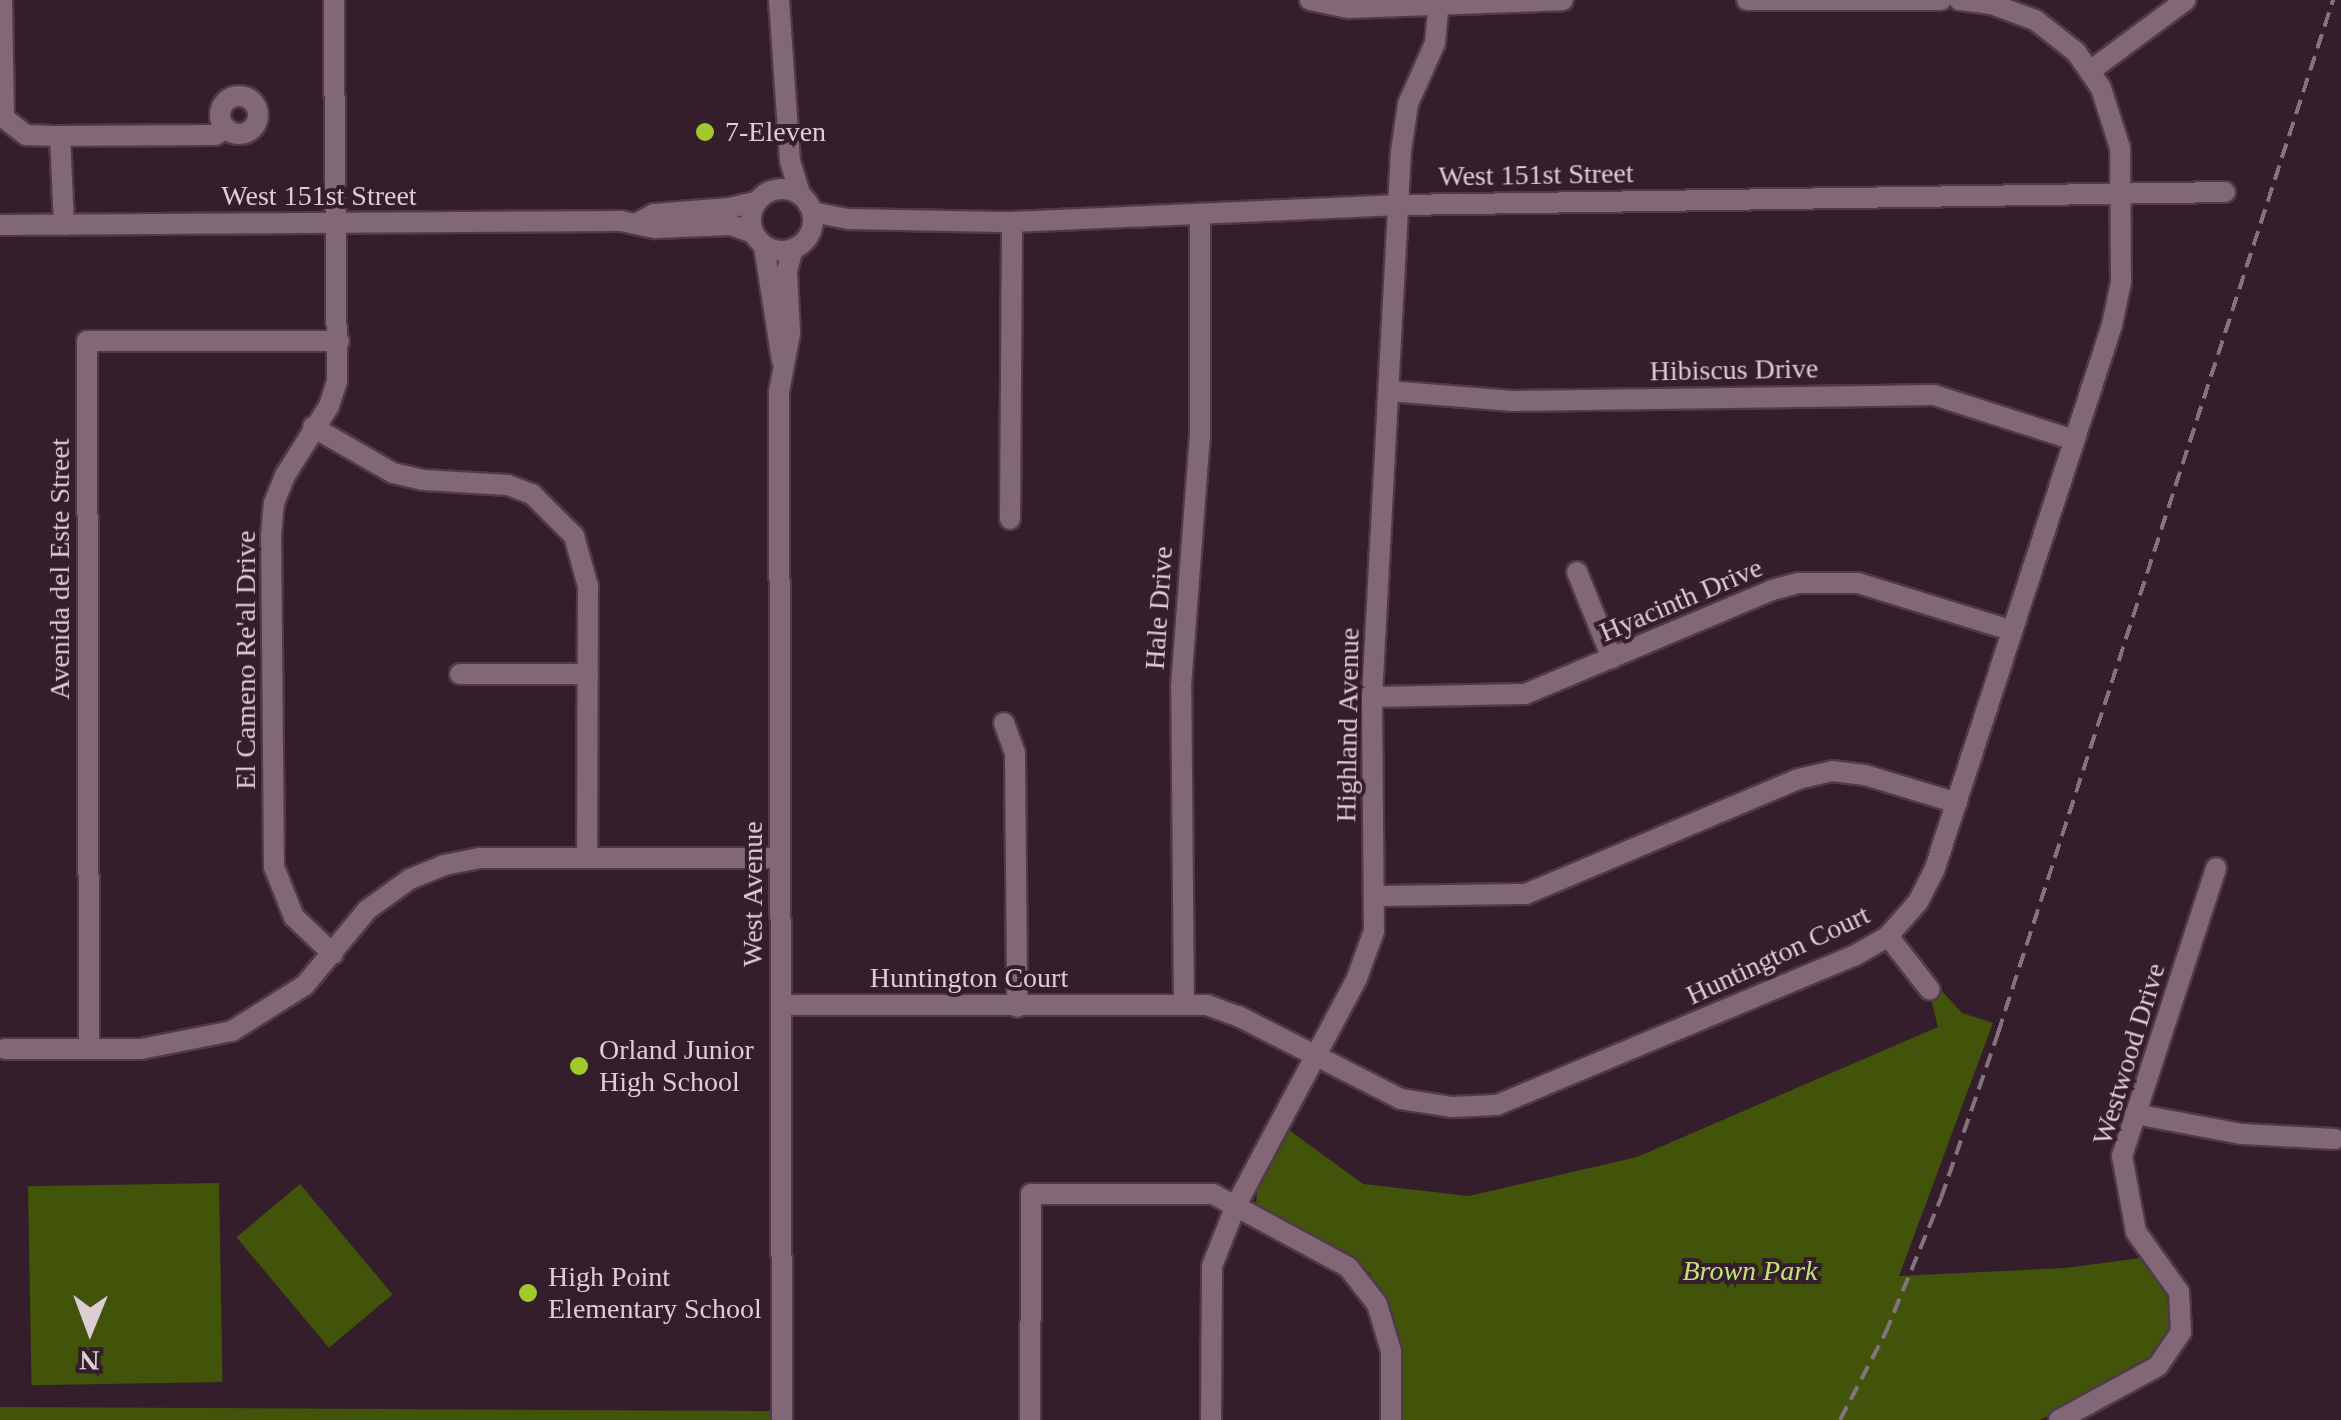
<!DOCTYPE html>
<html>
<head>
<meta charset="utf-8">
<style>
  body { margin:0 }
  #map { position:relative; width:2341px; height:1420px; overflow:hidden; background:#341e2b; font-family:"Times New Roman",serif }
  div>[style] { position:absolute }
  .green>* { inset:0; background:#41540a; transform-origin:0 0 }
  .roads { filter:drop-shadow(2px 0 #4d3b46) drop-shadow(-2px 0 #4d3b46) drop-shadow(0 2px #4d3b46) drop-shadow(0 -2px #4d3b46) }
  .minor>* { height:20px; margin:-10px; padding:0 10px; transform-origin:10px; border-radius:10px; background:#826776 }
  .minor>.ring { margin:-10px; padding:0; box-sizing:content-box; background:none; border:20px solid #826776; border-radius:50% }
  .rail>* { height:4px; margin-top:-2px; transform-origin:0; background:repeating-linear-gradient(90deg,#84727c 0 15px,transparent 0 23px) }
  .dots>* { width:28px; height:28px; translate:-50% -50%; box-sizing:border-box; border:5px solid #341e2b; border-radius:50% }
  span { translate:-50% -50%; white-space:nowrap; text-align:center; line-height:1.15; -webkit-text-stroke:8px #341e2b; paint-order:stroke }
  .poi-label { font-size:28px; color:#ddced6 }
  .left { translate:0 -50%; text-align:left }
  .street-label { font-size:28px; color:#ddced6 }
  .park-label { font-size:28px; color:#c1e379; font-style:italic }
  .north { position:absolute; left:40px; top:1280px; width:100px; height:100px; -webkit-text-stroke:8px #341e2b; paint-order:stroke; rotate:181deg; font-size:28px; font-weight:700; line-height:40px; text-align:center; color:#ddced6 }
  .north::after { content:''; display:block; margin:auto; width:35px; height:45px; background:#ddced6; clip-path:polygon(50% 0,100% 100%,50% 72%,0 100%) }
</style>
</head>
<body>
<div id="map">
  <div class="green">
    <i style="clip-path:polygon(1942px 991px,1962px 1013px,1993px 1023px,1899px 1276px,2065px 1268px,2141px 1258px,2171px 1299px,2173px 1332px,2153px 1361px,2040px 1420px,1403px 1420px,1396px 1328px,1370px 1273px,1256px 1205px,1257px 1189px,1289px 1130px,1363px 1184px,1469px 1196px,1637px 1157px,1938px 1027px,1931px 999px)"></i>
    <i style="left:219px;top:1183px;width:199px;height:191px;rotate:89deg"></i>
    <i style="left:300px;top:1184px;width:144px;height:83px;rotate:50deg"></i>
    <i style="clip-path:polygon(0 1407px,773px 1411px,773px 1420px,0 1420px)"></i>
  </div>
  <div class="roads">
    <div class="minor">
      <i style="left:2px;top:0;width:118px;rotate:89deg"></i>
      <i style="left:4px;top:118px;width:28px;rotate:38deg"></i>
      <i style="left:26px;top:135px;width:34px;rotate:2deg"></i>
      <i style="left:60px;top:136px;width:89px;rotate:87.4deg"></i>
      <i style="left:779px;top:0;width:161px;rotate:86.1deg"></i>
      <i style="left:790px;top:161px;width:34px;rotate:73deg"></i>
      <i style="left:1310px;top:0;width:40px;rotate:12deg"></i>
      <i style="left:1349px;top:8px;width:214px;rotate:-2.1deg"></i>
      <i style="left:1747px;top:0;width:194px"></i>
      <i style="left:2090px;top:71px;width:119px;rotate:-36.5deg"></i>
      <i class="ring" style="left:220px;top:96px;width:18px;height:18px"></i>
      <i style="left:60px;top:136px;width:155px;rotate:-0.4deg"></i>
      <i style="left:215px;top:135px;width:13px;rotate:-29deg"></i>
      <i class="ring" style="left:751px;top:189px;width:42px;height:42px"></i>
      <i style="left:812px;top:212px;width:38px;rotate:11deg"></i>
      <i style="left:849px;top:219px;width:163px;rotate:1.1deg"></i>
      <i style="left:1012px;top:222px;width:388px;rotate:-2.5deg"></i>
      <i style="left:1400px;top:205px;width:825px;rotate:-0.9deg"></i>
      <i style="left:639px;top:222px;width:17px;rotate:-28deg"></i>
      <i style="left:654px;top:214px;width:75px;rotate:-4.6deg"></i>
      <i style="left:729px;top:208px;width:27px;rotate:-13deg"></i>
      <i style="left:0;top:225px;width:621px;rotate:-0.37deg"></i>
      <i style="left:621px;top:221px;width:35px;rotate:12deg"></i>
      <i style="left:655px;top:228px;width:76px;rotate:-2.3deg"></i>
      <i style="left:731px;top:225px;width:23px;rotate:20deg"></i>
      <i style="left:764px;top:246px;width:116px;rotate:81.1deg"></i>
      <i style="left:1389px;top:391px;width:124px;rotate:4.6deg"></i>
      <i style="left:1513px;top:401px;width:421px;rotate:-0.8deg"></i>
      <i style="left:1934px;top:395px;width:147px;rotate:17.8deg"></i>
      <i style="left:313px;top:427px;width:92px;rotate:29.9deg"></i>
      <i style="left:393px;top:473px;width:31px;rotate:13deg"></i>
      <i style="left:423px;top:480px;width:85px;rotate:3.4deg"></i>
      <i style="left:508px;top:485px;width:26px;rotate:21deg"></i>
      <i style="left:532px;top:494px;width:59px;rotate:45deg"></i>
      <i style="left:574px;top:536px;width:52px;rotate:74.4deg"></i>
      <i style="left:588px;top:586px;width:271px;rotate:90.2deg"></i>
      <i style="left:1010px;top:519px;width:297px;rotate:-89.6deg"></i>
      <i style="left:1577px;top:572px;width:93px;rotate:67.9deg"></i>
      <i style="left:460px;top:674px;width:128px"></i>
      <i style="left:1372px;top:697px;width:153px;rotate:-1.1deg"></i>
      <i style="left:1525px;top:694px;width:268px;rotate:-22.8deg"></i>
      <i style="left:1772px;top:590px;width:28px;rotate:-15deg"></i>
      <i style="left:1799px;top:583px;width:59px"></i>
      <i style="left:1858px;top:583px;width:159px;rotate:17.2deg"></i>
      <i style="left:1004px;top:723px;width:33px;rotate:70deg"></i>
      <i style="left:1015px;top:754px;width:253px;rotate:89.5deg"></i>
      <i style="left:1375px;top:896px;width:151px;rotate:-0.8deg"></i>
      <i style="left:1526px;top:894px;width:295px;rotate:-22.9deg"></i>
      <i style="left:1798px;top:779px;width:35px;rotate:-13deg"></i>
      <i style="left:1832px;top:771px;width:33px;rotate:7deg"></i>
      <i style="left:1865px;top:775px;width:96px;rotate:16.9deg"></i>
      <i style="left:1888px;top:936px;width:68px;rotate:52.1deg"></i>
      <i style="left:333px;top:954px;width:54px;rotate:-136.5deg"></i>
      <i style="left:294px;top:917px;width:54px;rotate:-111.8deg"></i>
      <i style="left:274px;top:867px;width:331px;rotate:-90.5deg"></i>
      <i style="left:271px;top:536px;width:33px;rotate:-85deg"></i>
      <i style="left:274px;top:503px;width:31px;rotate:-68deg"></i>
      <i style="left:286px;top:474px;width:80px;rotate:-57.7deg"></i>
      <i style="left:329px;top:406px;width:26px;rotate:-72deg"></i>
      <i style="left:337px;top:381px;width:381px;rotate:-90.5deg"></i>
      <i style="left:1184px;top:1004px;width:317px;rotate:-90.5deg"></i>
      <i style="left:1181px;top:687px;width:251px;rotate:-85.7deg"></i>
      <i style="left:1200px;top:437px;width:222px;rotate:-90deg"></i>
      <i style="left:781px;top:1005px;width:426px"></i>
      <i style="left:1207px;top:1005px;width:33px;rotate:20deg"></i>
      <i style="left:1238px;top:1016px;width:183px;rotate:27deg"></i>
      <i style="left:1401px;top:1099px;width:52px;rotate:8.9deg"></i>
      <i style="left:1452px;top:1107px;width:45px;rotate:-2.5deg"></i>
      <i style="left:1497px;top:1105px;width:387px;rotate:-22.7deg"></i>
      <i style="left:1854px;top:956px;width:39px;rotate:-30deg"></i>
      <i style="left:1888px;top:936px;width:45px;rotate:-48.6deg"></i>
      <i style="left:1918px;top:902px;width:35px;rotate:-63deg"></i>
      <i style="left:1934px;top:871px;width:574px;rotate:-71.94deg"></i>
      <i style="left:2112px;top:325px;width:44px;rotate:-78.2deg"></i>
      <i style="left:2121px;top:282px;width:134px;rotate:-90.4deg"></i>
      <i style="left:2120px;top:148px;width:63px;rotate:-107.6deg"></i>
      <i style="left:2101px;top:88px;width:44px;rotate:-124.8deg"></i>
      <i style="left:2076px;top:52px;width:52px;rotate:-142deg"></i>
      <i style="left:2035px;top:20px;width:47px;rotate:-160deg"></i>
      <i style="left:1991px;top:4px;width:32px;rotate:-173deg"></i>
      <i style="left:5px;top:1049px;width:136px"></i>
      <i style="left:141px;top:1049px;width:93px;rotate:-11.2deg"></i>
      <i style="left:232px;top:1031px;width:86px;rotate:-32.2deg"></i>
      <i style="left:305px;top:985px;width:97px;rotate:-50.4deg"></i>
      <i style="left:367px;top:910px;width:53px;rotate:-35.8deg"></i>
      <i style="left:410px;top:879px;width:37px;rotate:-22deg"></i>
      <i style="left:444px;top:865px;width:36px;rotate:-11deg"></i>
      <i style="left:479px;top:858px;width:301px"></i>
      <i style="left:89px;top:1049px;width:708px;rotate:-90.16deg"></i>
      <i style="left:87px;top:341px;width:252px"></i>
      <i style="left:2135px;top:1114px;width:109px;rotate:10.6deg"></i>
      <i style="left:2242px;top:1134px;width:93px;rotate:3.1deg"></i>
      <i style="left:782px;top:1420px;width:1028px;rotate:-90.17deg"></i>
      <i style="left:779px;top:392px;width:60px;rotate:-79.4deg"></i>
      <i style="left:790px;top:333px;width:62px;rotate:-92.8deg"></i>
      <i style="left:787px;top:271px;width:23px;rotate:-75deg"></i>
      <i style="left:1030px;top:1420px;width:226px;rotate:-89.7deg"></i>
      <i style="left:1031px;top:1194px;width:182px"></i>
      <i style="left:1213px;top:1194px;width:153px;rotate:28.4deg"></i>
      <i style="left:1348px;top:1267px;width:47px;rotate:51.9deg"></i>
      <i style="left:1377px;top:1304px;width:49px;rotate:73.4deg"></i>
      <i style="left:1391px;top:1351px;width:69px;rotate:90deg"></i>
      <i style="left:1211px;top:1420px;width:154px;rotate:-89.6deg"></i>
      <i style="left:1212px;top:1266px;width:66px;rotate:-68.5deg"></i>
      <i style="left:1236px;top:1205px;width:257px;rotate:-61.9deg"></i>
      <i style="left:1357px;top:978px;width:50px;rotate:-70.1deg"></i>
      <i style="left:1374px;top:931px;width:234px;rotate:-90.5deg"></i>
      <i style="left:1372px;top:697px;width:547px;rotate:-86.96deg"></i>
      <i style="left:1401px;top:151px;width:48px;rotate:-81.5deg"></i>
      <i style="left:1408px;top:104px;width:67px;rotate:-66.1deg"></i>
      <i style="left:1435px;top:43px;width:43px;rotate:-84.7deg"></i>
      <i style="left:2059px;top:1420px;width:113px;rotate:-28.6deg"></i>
      <i style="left:2158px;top:1366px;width:41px;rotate:-55.9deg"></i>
      <i style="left:2181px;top:1332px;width:40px;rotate:-92.9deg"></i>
      <i style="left:2179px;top:1292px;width:74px;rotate:-125.6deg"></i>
      <i style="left:2136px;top:1232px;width:77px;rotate:-100.4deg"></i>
      <i style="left:2122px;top:1156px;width:303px;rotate:-71.9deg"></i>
    </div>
  </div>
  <div class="rail">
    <i style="left:1840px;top:1420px;width:97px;rotate:-62.4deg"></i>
    <i style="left:1885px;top:1334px;width:147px;rotate:-67.6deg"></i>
    <i style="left:1941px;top:1198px;width:175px;rotate:-70.9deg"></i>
    <i style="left:1998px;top:1033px;width:1086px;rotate:-72.03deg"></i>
  </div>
  <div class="dots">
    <i style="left:705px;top:132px;background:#a0c92b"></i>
    <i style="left:579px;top:1066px;background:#a0c92b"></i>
    <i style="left:528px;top:1293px;background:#a0c92b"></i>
  </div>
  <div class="poi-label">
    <span class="left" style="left:725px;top:132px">7-Eleven</span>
    <span class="left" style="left:599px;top:1066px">Orland Junior<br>High School</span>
    <span class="left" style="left:548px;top:1293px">High Point<br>Elementary School</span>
  </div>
  <div class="street-label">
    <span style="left:1536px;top:175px;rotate:-1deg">West 151st Street</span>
    <span style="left:319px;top:196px">West 151st Street</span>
    <span style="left:1734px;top:370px;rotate:-1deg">Hibiscus Drive</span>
    <span style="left:60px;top:569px;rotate:-90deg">Avenida del Este Street</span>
    <span style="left:1681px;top:600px;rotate:-23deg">Hyacinth Drive</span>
    <span style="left:1159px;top:608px;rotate:-86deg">Hale Drive</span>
    <span style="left:246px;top:660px;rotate:-90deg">El Cameno Re'al Drive</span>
    <span style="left:1348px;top:725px;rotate:-89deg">Highland Avenue</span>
    <span style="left:753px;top:894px;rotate:-90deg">West Avenue</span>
    <span style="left:1778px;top:955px;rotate:-25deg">Huntington Court</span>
    <span style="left:969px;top:978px">Huntington Court</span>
    <span style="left:2129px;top:1054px;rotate:-73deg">Westwood Drive</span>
  </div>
  <div class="park-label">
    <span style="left:1750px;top:1271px">Brown Park</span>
  </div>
  <div class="north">N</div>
</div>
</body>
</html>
